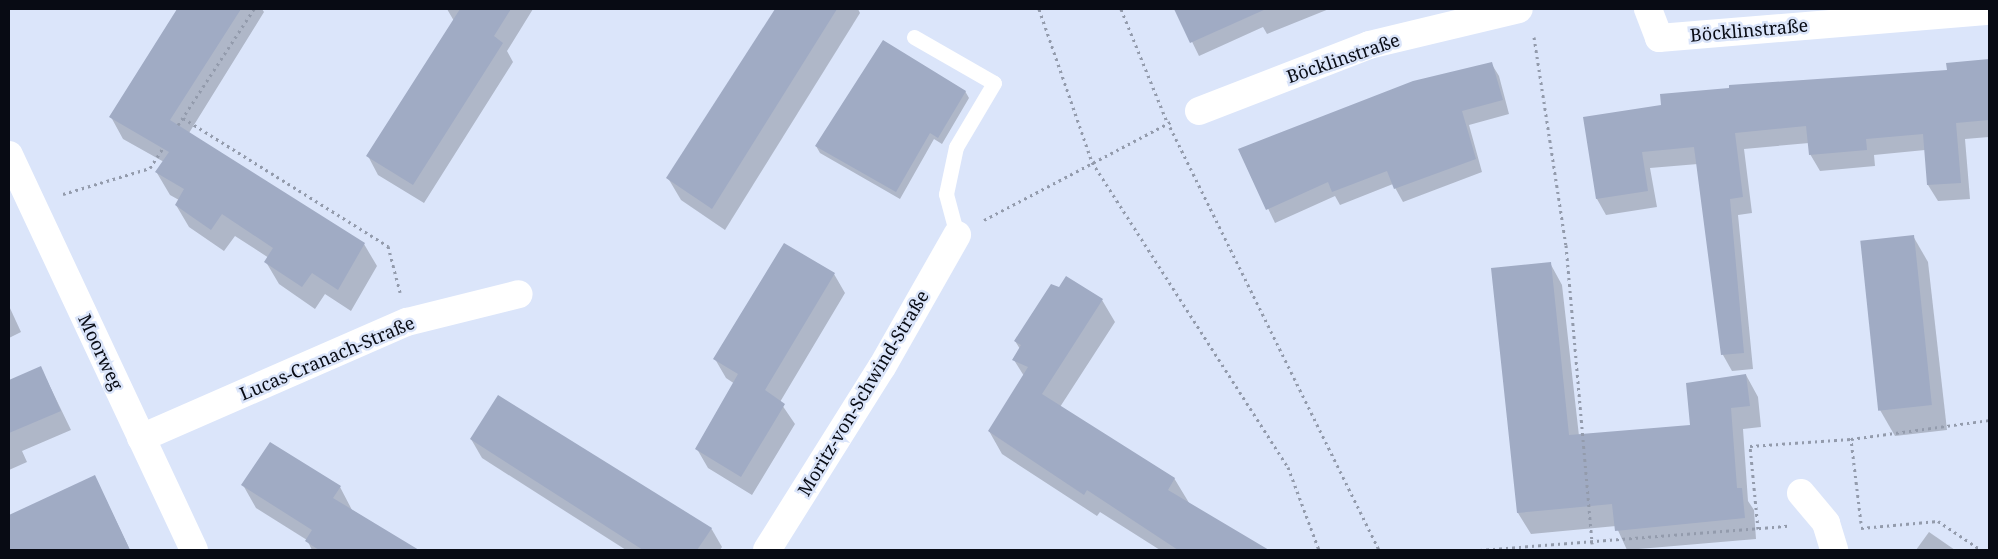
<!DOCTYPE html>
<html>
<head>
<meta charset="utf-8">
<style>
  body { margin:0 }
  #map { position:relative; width:1998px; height:559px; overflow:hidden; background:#dbe5fa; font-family:"Noto Serif",serif }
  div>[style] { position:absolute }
  .shadow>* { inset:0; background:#0003 }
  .building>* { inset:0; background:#a0abc4; transform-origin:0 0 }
  .path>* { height:3px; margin-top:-1.5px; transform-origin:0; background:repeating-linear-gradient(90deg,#939bac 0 2.5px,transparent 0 6.5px) }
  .service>* { height:15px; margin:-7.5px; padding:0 7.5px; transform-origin:7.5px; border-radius:7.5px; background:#fff }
  .minor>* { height:28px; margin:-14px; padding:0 14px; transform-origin:14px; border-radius:14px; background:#fff }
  span { translate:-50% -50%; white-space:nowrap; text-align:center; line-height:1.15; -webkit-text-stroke:5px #dbe5fa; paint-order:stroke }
  .street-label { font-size:18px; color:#080b14 }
  .frame { position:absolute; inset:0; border:10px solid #080b14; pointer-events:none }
</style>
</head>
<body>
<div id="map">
  <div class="shadow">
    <i style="clip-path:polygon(179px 9px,262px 9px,264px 12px,189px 133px,364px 244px,377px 266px,351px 311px,325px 294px,315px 309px,279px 284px,266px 262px,269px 258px,235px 236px,224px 251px,189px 227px,176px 205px,179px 200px,170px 195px,157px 173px,164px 162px,123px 139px,111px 117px)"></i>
    <i style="clip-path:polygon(447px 9px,533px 9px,507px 51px,513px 62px,424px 203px,378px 175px,368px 156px,454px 21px)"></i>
    <i style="clip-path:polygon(777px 9px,858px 9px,860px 13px,725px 230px,681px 200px,668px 178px)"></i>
    <i style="clip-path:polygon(1176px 9px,1329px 9px,1267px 34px,1263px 27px,1199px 56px)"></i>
    <i style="clip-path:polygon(1989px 60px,1989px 137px,1965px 139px,1970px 199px,1938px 201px,1928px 185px,1925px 150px,1874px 155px,1875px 166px,1820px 171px,1810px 154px,1809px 143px,1744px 149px,1752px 213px,1738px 215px,1753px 369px,1732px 371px,1723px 355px,1698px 164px,1650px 168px,1657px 207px,1606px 215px,1597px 199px,1584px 118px,1948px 71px,1947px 64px)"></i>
    <i style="clip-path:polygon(1491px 63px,1499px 76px,1509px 114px,1469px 125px,1482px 172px,1403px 202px,1393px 184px,1340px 205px,1335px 196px,1275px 223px,1240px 150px)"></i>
    <i style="clip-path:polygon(965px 91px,969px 98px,942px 144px,934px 139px,900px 199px,820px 153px,816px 146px)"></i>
    <i style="clip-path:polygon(1913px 236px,1928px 262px,1947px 430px,1895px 436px,1880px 410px)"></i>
    <i style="clip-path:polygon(784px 245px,834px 274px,845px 293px,780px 402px,795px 424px,752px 495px,708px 468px,697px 449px,735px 384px,726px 378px,715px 359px)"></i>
    <i style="clip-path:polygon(1550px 263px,1562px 285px,1579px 436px,1692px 427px,1746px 375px,1758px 397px,1761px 427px,1743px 429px,1748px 501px,1754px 510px,1756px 539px,1627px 550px,1616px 526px,1531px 534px,1518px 513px,1493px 269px)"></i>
    <i style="clip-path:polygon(1102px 300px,1115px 322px,1060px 407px,1174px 478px,1203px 526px,1184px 550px,1160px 550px,1100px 512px,1097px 516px,1002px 454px,989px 431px,1024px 376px,1014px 360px,1020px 349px,1015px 341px)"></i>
    <i style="clip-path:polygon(9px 306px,21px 332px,9px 338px)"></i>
    <i style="clip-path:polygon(41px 368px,71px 430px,22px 451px,27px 462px,9px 470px,9px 381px)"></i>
    <i style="clip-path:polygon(471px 439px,711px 528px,722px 547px,720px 550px,626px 550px,482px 458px)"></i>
    <i style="clip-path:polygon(95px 477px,130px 550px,9px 550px,9px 516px)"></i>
    <i style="clip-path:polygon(243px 485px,340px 487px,352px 510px,406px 544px,410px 550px,312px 550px,307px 540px,256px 508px)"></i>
    <i style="clip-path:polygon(1929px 532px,1955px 550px,1916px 550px)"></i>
  </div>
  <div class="building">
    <i style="clip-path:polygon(177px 9px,241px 9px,170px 120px,365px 243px,338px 290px,312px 273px,302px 287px,264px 262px,273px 248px,222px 214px,211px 230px,175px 205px,184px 189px,155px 172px,169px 152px,109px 117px)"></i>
    <i style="clip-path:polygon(460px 9px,511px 9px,494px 36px,503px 43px,413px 185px,366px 156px)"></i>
    <i style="clip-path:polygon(775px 9px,837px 9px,712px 209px,666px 178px)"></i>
    <i style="clip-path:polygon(1174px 9px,1266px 9px,1190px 43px)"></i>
    <i style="clip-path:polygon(883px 40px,966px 91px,938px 138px,930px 133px,896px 192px,815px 146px)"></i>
    <i style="clip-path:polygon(1989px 59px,1989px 120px,1956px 123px,1961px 183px,1927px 185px,1923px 134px,1866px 139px,1867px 150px,1809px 155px,1806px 126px,1735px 133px,1743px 197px,1730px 199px,1744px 353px,1721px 355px,1694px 147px,1642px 152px,1648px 191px,1596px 199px,1583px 117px,1661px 105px,1660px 94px,1729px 88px,1729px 85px,1947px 70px,1946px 63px)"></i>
    <i style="clip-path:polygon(1492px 62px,1503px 100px,1462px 111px,1476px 159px,1394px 189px,1387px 171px,1332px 192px,1328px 182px,1266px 210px,1238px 149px,1413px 81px)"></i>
    <i style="left:1914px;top:235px;width:171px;height:54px;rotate:84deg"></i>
    <i style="clip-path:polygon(784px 243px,835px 273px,765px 390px,785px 404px,741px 477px,695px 449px,738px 374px,713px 359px)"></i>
    <i style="clip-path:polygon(1551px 262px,1569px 435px,1690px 425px,1686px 383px,1746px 374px,1750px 406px,1731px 408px,1737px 488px,1742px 488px,1745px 518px,1615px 531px,1612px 504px,1517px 513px,1491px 268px)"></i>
    <i style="clip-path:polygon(1066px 276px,1103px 299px,1042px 394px,1175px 478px,1168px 490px,1269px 550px,1178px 550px,1087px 490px,1084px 495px,988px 431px,1028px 367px,1012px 360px,1021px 345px,1014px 341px,1051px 284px,1059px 287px)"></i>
    <i style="clip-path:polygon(41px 366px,61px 411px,9px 433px,9px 380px)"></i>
    <i style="clip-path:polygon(498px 395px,712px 528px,697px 550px,643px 550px,470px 439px)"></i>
    <i style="clip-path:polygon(270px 442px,341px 486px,333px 498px,419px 550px,319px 550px,305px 541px,312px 530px,241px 485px)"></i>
    <i style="clip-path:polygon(95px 475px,130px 550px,9px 550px,9px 515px)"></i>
  </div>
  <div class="path">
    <i style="left:1039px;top:9px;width:162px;rotate:70.9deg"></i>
    <i style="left:1092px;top:162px;width:363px;rotate:57.3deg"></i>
    <i style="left:1288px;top:467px;width:89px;rotate:69.5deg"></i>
    <i style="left:1121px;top:9px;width:122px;rotate:67.8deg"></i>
    <i style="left:1534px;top:37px;width:210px;rotate:81.3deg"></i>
    <i style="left:1566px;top:245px;width:300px;rotate:85deg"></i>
    <i style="left:183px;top:118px;width:242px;rotate:32deg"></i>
    <i style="left:388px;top:246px;width:48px;rotate:75.4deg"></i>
    <i style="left:178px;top:125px;width:139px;rotate:-56.8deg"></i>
    <i style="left:1170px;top:127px;width:472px;rotate:63.7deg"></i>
    <i style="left:63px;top:194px;width:91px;rotate:-16.6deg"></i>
    <i style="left:150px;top:168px;width:24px;rotate:-57deg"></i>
    <i style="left:984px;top:220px;width:211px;rotate:-27.7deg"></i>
    <i style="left:1861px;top:523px;width:85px;rotate:-96.8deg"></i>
    <i style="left:1851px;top:439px;width:139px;rotate:-7.8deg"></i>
    <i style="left:1861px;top:528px;width:77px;rotate:-5.2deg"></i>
    <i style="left:1938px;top:521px;width:52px;rotate:34deg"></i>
    <i style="left:1758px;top:529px;width:83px;rotate:-95.5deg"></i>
    <i style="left:1750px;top:446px;width:101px;rotate:-4deg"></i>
    <i style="left:1480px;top:550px;width:309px;rotate:-4.5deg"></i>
  </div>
  <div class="service">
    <i style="left:914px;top:37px;width:92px;rotate:29.9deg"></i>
    <i style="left:994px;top:83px;width:74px;rotate:120.7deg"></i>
    <i style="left:956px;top:147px;width:48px;rotate:102deg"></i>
    <i style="left:946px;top:194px;width:42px;rotate:75deg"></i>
  </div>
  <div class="minor">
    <i style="left:1648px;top:9px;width:31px;rotate:69deg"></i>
    <i style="left:1659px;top:38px;width:331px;rotate:-4.7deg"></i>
    <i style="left:1199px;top:111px;width:182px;rotate:-21.2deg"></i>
    <i style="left:1369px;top:45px;width:154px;rotate:-13.5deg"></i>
    <i style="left:9px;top:155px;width:436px;rotate:64.9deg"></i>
    <i style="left:141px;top:438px;width:290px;rotate:-23.6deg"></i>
    <i style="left:407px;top:322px;width:115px;rotate:-14deg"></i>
    <i style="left:1801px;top:493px;width:39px;rotate:50deg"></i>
    <i style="left:1826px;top:523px;width:28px;rotate:73deg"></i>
    <i style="left:767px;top:550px;width:216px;rotate:-57.9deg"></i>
    <i style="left:882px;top:367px;width:152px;rotate:-60.4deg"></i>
  </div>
  <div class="street-label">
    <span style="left:1749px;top:30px;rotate:-5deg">Böcklinstraße</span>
    <span style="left:1343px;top:58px;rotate:-19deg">Böcklinstraße</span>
    <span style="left:101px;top:352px;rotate:65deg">Moorweg</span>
    <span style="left:327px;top:358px;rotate:-23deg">Lucas-Cranach-Straße</span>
    <span style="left:863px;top:393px;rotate:-59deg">Moritz-von-Schwind-Straße</span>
  </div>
  <div class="frame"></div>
</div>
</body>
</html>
